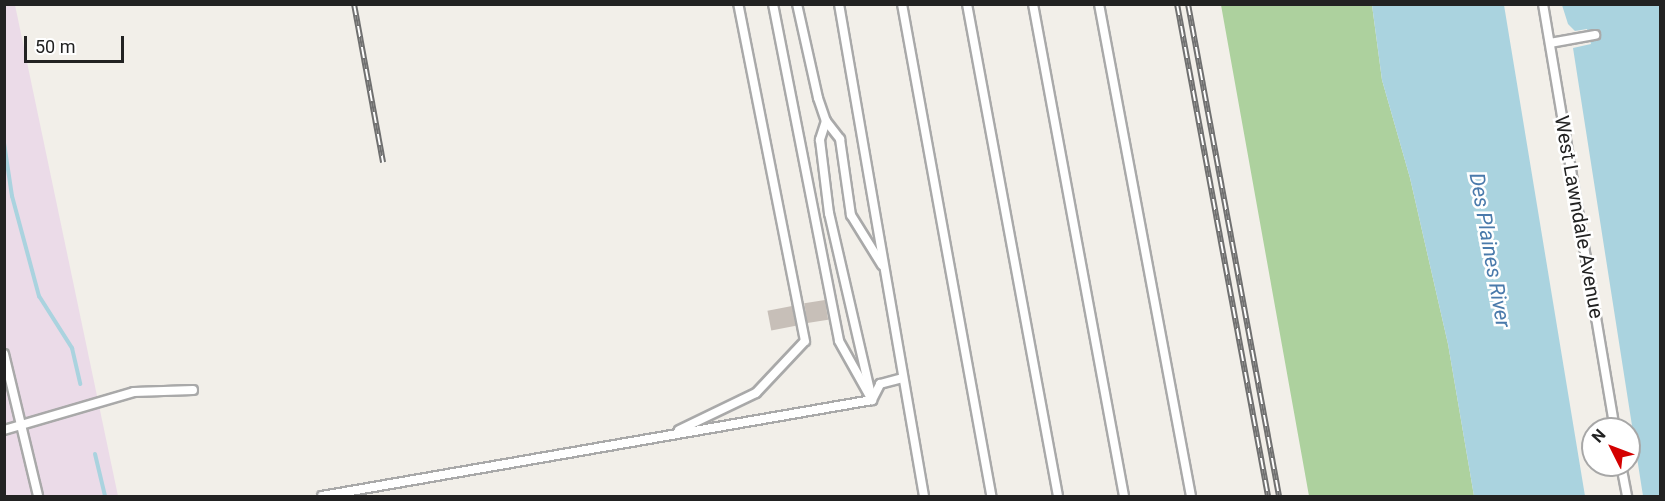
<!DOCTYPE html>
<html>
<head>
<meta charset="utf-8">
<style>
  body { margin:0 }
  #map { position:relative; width:1665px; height:501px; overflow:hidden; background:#f2efe9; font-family:Roboto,sans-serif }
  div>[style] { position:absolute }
  .industrial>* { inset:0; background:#ebdbe8 }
  .forest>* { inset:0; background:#add19e }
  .water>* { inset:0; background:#aad3df }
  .stream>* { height:4px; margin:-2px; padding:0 2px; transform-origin:2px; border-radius:2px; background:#aad3df }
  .building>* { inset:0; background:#c7bfb8; transform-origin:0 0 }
  .roads { filter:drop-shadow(2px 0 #a9a9a9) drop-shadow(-2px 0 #a9a9a9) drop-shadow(0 2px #a9a9a9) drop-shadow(0 -2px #a9a9a9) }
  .service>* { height:8px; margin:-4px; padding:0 4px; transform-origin:4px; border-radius:4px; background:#fff }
  .rail>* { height:6px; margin-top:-3px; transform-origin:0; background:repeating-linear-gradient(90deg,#fff 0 11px,#707070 0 22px); box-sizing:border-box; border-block:2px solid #707070 }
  span { translate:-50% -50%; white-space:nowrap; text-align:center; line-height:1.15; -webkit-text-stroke:5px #fff; paint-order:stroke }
  .street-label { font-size:20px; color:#222 }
  .water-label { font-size:21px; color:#4a7aab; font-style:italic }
  .frame { position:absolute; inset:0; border:6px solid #222; pointer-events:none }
  .north { position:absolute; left:1581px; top:417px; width:60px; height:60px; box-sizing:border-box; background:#fff; border:2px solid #a7a7a7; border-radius:50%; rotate:312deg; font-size:16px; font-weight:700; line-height:24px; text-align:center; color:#222 }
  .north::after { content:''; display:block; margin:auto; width:21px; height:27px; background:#d40000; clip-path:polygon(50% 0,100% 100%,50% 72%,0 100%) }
  .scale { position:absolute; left:24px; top:36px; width:100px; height:27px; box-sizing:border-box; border:3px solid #222; border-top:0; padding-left:8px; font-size:18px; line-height:21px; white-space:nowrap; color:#222; -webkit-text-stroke:4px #fff; paint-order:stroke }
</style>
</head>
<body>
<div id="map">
  <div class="industrial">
    <i style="clip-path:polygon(4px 5px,15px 5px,118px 496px,5px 496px)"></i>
  </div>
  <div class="forest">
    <i style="clip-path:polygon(1221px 5px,1372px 5px,1382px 80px,1410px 178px,1448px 344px,1474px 496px,1309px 496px)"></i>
  </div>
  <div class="water">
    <i style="clip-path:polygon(1372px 5px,1504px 5px,1585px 496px,1474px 496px,1448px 344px,1410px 178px,1382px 80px)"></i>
    <i style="clip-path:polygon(1562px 5px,1660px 5px,1660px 496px,1643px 496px,1573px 48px,1591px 44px,1587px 29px,1575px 31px,1568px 24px)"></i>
  </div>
  <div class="stream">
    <i style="left:4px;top:143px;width:54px;rotate:81.4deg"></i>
    <i style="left:12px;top:196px;width:104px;rotate:74.9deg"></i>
    <i style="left:39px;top:296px;width:62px;rotate:57.6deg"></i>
    <i style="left:72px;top:348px;width:37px;rotate:77deg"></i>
    <i style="left:95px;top:454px;width:43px;rotate:76.6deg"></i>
  </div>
  <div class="building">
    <i style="left:825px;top:300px;width:20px;height:21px;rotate:81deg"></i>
    <i style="left:792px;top:306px;width:20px;height:25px;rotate:79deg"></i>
  </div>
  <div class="roads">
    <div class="service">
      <i style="left:773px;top:4px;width:343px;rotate:78.9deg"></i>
      <i style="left:839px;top:341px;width:68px;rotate:60.8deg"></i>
      <i style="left:797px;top:4px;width:96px;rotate:77.4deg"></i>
      <i style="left:818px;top:98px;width:24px;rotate:71deg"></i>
      <i style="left:826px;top:121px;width:23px;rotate:52deg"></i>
      <i style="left:840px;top:139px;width:77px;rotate:81.8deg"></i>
      <i style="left:851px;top:215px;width:59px;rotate:58.2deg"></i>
      <i style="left:839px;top:4px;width:499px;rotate:80.2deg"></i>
      <i style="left:902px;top:4px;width:500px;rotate:79.7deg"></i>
      <i style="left:967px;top:4px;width:500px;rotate:79.52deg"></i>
      <i style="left:1033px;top:4px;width:500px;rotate:79.52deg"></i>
      <i style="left:1099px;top:4px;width:501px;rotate:79.41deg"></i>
      <i style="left:1543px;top:4px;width:431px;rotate:80.4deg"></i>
      <i style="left:1550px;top:43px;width:46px;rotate:-10.1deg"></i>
      <i style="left:826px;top:121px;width:20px;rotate:108deg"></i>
      <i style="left:820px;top:140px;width:74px;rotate:83deg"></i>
      <i style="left:829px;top:213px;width:183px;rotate:77deg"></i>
      <i style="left:4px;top:354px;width:146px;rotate:76.5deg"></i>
      <i style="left:4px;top:430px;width:135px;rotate:-16.3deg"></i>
      <i style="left:134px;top:392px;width:59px;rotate:-1.9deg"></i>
      <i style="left:679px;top:430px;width:85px;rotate:-25.7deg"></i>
      <i style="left:756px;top:393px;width:71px;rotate:-46.7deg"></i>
      <i style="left:805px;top:341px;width:344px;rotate:-101.2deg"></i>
      <i style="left:1621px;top:465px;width:32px;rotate:79deg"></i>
      <i style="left:322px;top:496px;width:558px;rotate:-9.9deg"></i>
      <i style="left:872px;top:400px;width:18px;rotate:-63deg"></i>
      <i style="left:880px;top:384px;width:23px;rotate:-15deg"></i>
    </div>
  </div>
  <div class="rail">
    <i style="left:354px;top:4px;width:161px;rotate:79.6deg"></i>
    <i style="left:1177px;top:4px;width:500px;rotate:79.52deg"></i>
    <i style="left:1188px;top:4px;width:500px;rotate:79.52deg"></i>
  </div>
  <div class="street-label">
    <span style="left:1579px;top:217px;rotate:80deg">West Lawndale Avenue</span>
  </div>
  <div class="water-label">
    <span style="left:1490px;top:250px;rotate:80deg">Des Plaines River</span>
  </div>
  <div class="frame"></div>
  <div class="north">N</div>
  <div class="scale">50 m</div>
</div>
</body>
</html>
